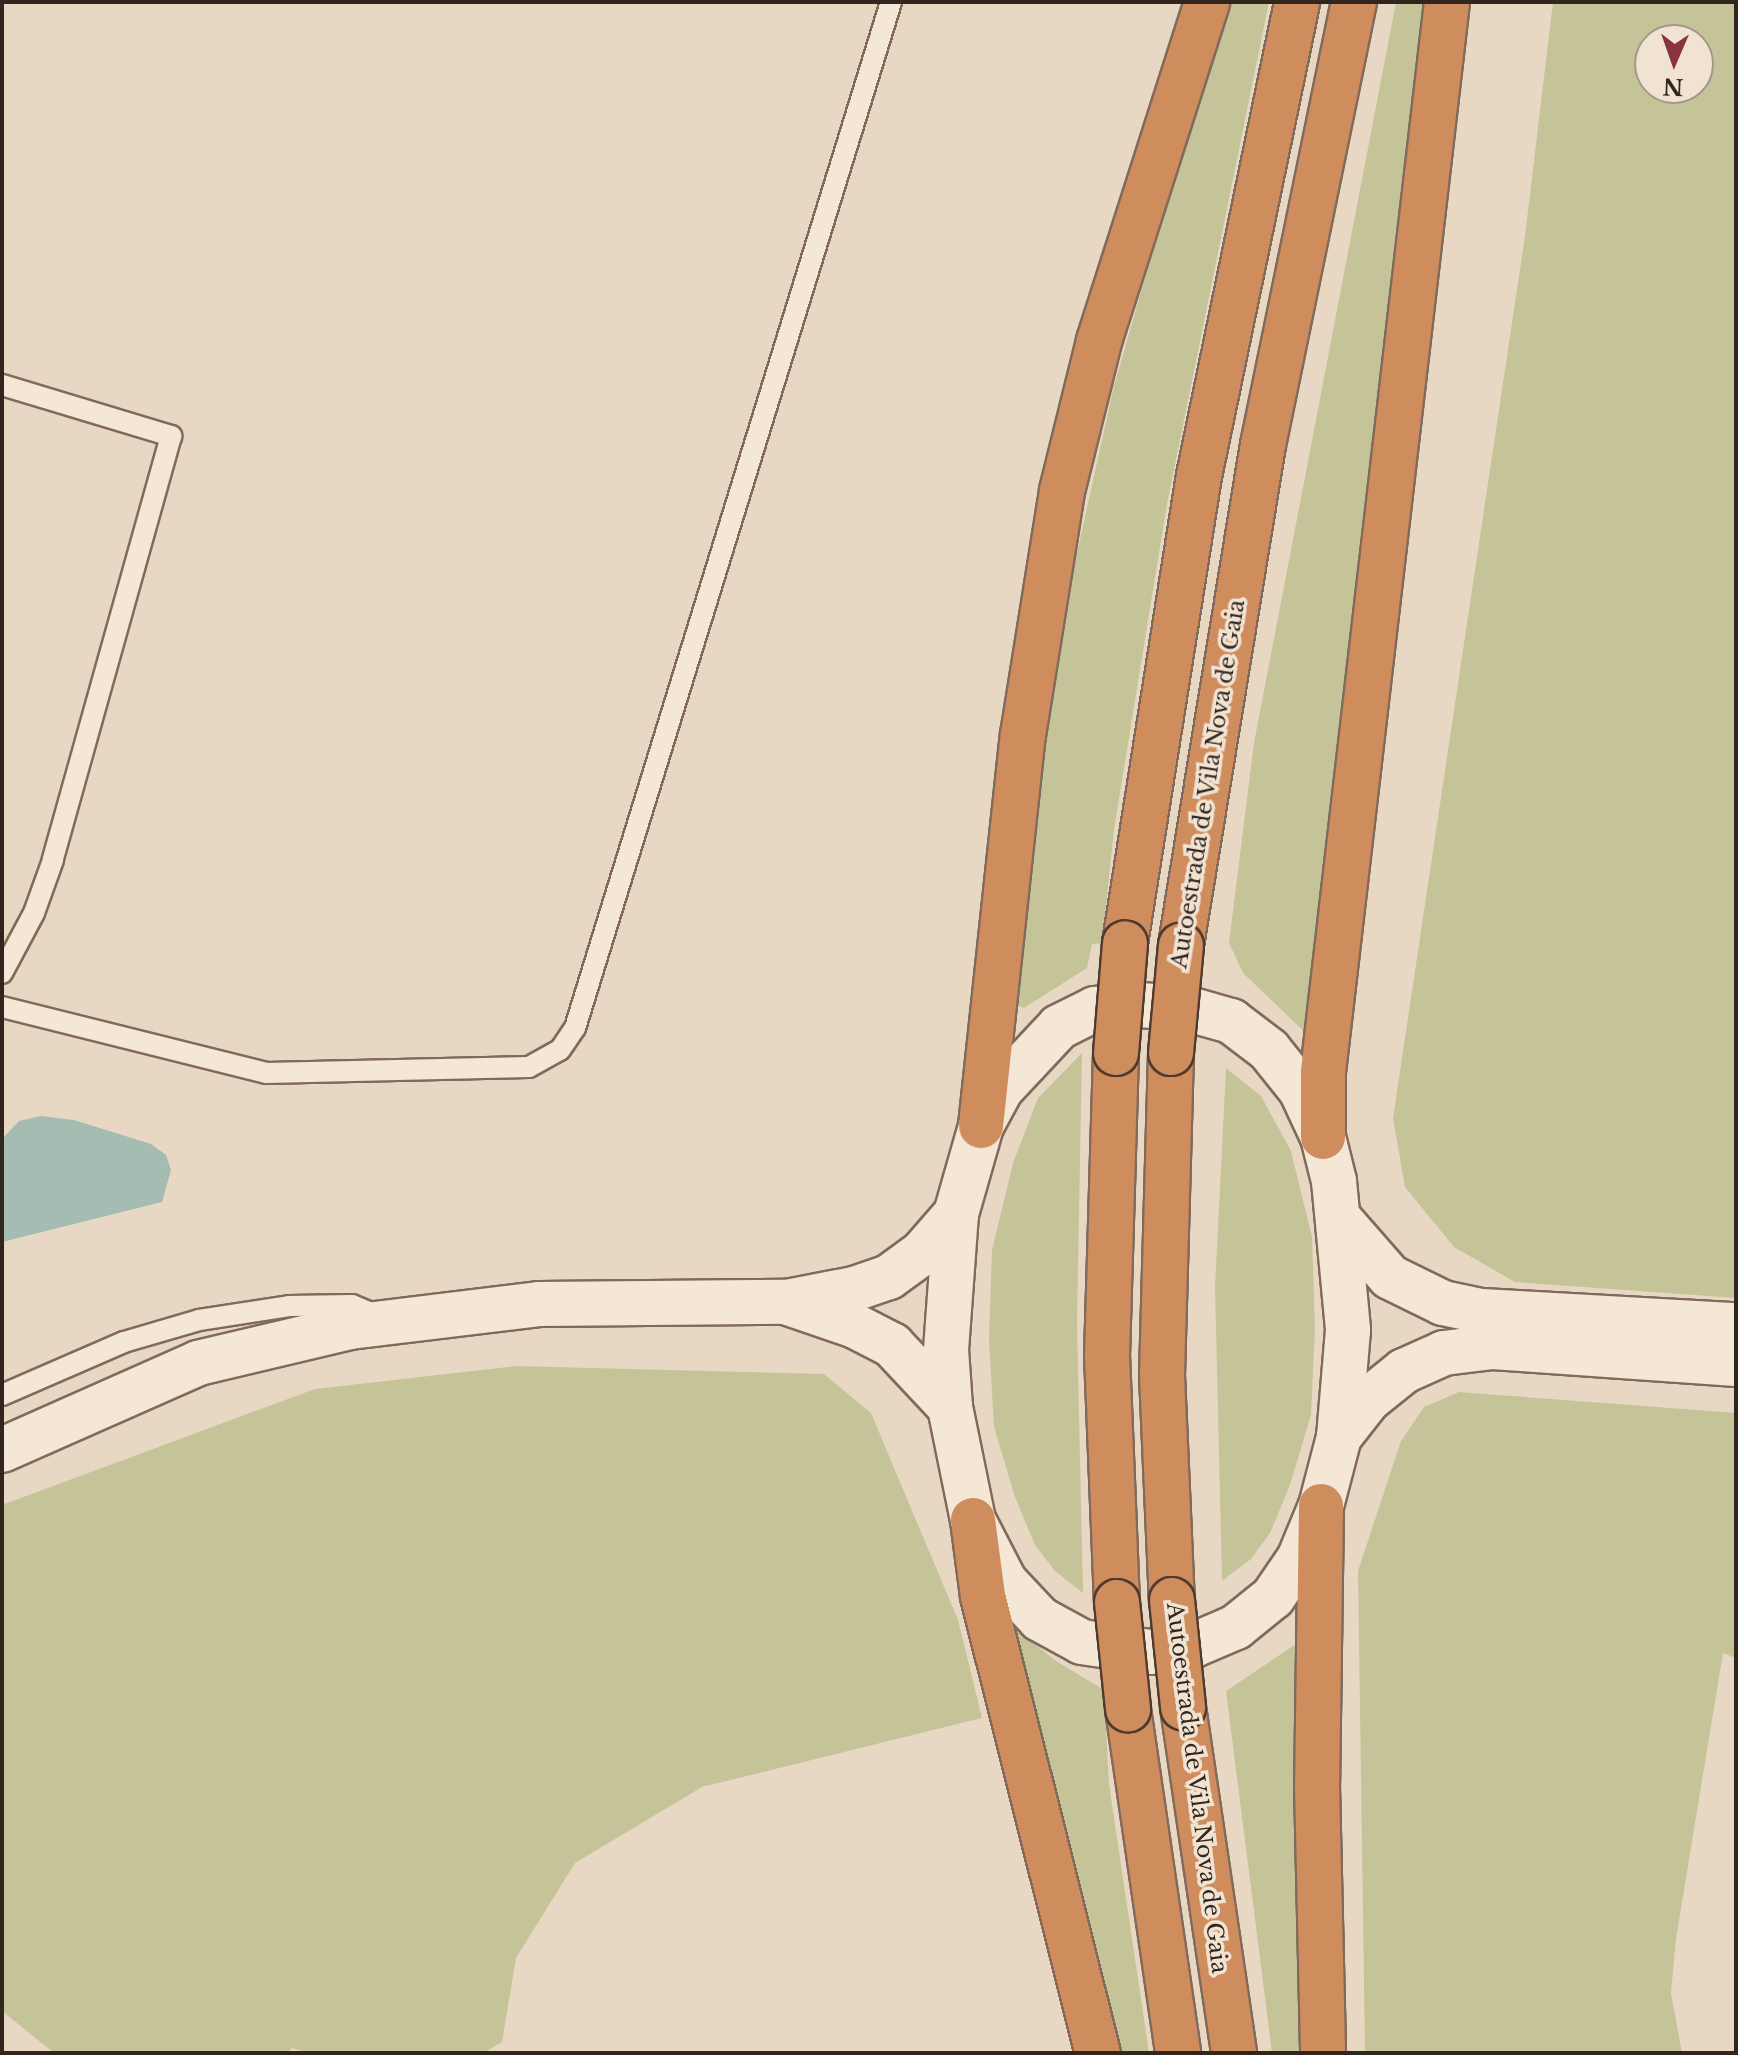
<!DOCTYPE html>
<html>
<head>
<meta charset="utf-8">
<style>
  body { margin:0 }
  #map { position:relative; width:1738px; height:2055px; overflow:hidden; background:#e8d8c3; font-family:"Libre Baskerville",serif }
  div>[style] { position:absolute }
  .green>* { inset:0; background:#c5c498 }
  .water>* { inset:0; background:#a5bcb2 }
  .roads { filter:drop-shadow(2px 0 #816a5c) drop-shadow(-2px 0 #816a5c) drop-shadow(0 2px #816a5c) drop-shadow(0 -2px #816a5c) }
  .service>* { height:20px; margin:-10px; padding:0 10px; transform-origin:10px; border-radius:10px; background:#f4e7d5 }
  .secondary>* { height:44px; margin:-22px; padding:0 22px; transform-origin:22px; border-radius:22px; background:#f4e7d5 }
  .motorway>* { height:44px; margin:-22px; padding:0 22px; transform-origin:22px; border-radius:22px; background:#cf8c5c }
  .bridges { filter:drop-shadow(2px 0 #4f3a30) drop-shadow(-2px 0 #4f3a30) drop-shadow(0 2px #4f3a30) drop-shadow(0 -2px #4f3a30) }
  .motorway-bridge>* { height:44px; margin:-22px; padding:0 22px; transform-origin:22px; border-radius:22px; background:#cf8c5c }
  span { translate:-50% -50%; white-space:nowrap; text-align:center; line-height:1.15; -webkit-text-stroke:7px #f1e3d2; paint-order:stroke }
  .street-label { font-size:22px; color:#32251e }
  .frame { position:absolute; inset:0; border:4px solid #32251e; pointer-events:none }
  .north { position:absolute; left:1634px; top:24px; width:80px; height:80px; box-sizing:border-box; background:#f1e3d2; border:2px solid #a5978a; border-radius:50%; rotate:182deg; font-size:22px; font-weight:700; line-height:32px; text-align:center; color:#32251e }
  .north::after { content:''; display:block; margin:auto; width:28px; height:36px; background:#893340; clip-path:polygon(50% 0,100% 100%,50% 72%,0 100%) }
</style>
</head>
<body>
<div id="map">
  <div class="green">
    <i style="clip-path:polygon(1224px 2px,1269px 2px,1167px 504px,1114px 830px,1102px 943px,1092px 944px,1087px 968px,1024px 1008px,1016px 1005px,1028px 869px,1055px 652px,1114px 386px)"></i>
    <i style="clip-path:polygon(1396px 2px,1430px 2px,1314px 1041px,1243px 973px,1229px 943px,1254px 743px)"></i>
    <i style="clip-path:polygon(evenodd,1553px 2px,1736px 2px,1736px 1298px,1515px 1282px,1454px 1247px,1405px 1187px,1393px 1118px,1525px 236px,1553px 2px,1698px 40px,1698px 88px,1650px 88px,1650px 40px,1698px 40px)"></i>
    <i style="clip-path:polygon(1082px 1053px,1077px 1323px,1083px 1593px,1055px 1571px,1035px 1545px,1015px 1497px,994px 1427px,989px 1340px,992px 1250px,1013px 1163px,1038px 1098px)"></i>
    <i style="clip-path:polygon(1226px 1068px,1261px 1096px,1291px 1151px,1312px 1237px,1315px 1328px,1311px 1415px,1290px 1485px,1270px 1533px,1251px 1559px,1222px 1581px,1215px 1287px)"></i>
    <i style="clip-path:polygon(516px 1366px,824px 1374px,871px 1413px,958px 1620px,982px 1718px,702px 1787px,575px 1863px,516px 1958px,502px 2042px,483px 2053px,309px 2053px,292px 2048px,287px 2053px,54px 2053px,2px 2011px,2px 1505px,315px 1389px)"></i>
    <i style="clip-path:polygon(1459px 1392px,1736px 1413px,1736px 1658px,1723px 1653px,1676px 1939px,1671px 1993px,1682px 2053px,1365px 2053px,1358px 1571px,1401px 1441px,1424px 1407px)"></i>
    <i style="clip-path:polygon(1001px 1617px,1056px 1661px,1104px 1690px,1109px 1784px,1149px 2053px,1121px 2053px)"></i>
    <i style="clip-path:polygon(1302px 1640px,1301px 2053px,1272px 2053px,1226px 1691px)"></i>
  </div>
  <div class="water">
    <i style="clip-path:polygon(41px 1116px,74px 1120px,151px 1144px,166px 1155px,171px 1170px,162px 1202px,2px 1242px,2px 1139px,19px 1121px)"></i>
  </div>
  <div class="roads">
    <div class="service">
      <i style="left:2px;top:385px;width:177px;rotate:16.8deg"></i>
      <i style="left:171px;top:436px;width:440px;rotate:105.6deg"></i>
      <i style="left:53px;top:860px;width:56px;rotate:109.7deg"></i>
      <i style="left:34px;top:913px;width:68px;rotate:118.1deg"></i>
      <i style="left:2px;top:1007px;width:272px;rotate:14deg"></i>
      <i style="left:266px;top:1073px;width:263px;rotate:-1.3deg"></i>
      <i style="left:529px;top:1067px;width:35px;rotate:-29deg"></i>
      <i style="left:560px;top:1050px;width:27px;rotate:-56deg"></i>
      <i style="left:575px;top:1028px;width:1074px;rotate:-72.88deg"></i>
      <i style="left:2px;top:1395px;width:133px;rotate:-23.5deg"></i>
      <i style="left:124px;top:1342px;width:78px;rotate:-16.3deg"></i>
      <i style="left:199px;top:1320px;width:91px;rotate:-8.8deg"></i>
      <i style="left:289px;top:1306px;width:63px;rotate:-0.9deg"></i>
      <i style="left:352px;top:1305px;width:25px;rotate:23deg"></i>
    </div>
    <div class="secondary">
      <i style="left:1139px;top:1005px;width:46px;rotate:3.7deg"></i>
      <i style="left:1185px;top:1008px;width:48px;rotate:15.8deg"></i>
      <i style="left:1231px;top:1021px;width:48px;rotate:37.3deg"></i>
      <i style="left:1269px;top:1050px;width:51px;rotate:51.3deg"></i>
      <i style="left:1301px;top:1090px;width:52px;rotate:64.9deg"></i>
      <i style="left:1323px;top:1137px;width:45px;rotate:76deg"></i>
      <i style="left:1334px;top:1181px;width:150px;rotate:84.6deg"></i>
      <i style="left:1348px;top:1330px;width:107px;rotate:94.8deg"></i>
      <i style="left:1339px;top:1437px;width:71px;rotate:104.6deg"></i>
      <i style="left:1321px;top:1506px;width:57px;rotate:112.5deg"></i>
      <i style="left:1299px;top:1559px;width:46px;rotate:124.4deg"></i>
      <i style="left:1273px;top:1597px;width:48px;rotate:141deg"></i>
      <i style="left:1236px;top:1627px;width:46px;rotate:156.8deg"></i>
      <i style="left:1194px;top:1645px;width:45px;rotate:171deg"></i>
      <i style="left:1150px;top:1652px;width:69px;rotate:-171.6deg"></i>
      <i style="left:1082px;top:1642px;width:48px;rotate:-151.3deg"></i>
      <i style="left:1040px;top:1619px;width:51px;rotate:-133.4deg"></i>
      <i style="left:1005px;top:1582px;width:70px;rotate:-117.3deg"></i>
      <i style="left:973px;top:1520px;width:115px;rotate:-101.5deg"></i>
      <i style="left:950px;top:1407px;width:57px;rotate:-94deg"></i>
      <i style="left:946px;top:1350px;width:136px;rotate:-85.8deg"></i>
      <i style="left:956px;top:1214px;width:91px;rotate:-74.1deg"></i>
      <i style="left:981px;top:1126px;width:42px;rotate:-61.6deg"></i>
      <i style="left:1001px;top:1089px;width:85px;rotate:-46.9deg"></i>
      <i style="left:1059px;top:1027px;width:40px;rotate:-26.6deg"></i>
      <i style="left:1095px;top:1009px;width:44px;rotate:-5.2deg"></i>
      <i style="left:1341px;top:1221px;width:74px;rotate:48.8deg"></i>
      <i style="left:1390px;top:1277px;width:59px;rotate:26.1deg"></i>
      <i style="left:1443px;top:1303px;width:40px;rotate:12deg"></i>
      <i style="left:1482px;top:1311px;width:254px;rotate:3.2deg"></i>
      <i style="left:788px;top:1303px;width:71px;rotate:18.9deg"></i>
      <i style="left:855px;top:1326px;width:42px;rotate:27.2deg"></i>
      <i style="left:892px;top:1345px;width:85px;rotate:46.9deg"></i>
      <i style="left:1339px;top:1437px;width:47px;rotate:-51.9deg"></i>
      <i style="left:1368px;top:1400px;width:46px;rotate:-38.9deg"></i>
      <i style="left:1404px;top:1371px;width:44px;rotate:-24.2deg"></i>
      <i style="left:1444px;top:1353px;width:49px;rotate:-7deg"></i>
      <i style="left:1493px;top:1347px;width:244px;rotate:4deg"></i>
      <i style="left:2px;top:1450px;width:214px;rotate:-23.9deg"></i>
      <i style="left:198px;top:1363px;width:156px;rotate:-13.3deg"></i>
      <i style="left:350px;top:1327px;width:190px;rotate:-6.9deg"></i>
      <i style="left:539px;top:1304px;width:247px;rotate:-0.5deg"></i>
      <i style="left:786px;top:1302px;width:69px;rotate:-10.8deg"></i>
      <i style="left:854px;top:1289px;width:37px;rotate:-19deg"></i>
      <i style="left:889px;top:1277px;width:41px;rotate:-36deg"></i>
      <i style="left:922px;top:1253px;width:52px;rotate:-48.9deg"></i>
    </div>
    <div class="motorway">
      <i style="left:1125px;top:943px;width:473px;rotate:-81deg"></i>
      <i style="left:1199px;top:476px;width:484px;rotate:-78.3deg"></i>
      <i style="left:1181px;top:945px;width:507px;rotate:-80.69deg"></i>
      <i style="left:1263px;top:445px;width:452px;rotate:-78.4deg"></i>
      <i style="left:1116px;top:1053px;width:302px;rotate:91.7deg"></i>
      <i style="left:1107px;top:1355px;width:247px;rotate:87.7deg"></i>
      <i style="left:1171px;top:1053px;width:322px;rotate:91.6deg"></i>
      <i style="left:1162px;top:1375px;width:225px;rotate:87.5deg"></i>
      <i style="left:981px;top:1126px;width:393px;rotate:-83.9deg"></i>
      <i style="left:1023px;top:735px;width:247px;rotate:-80.9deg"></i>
      <i style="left:1062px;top:491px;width:154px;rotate:-76.1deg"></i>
      <i style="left:1099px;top:341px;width:356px;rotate:-72.3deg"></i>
      <i style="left:1323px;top:1137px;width:65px;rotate:-90deg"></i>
      <i style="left:1323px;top:1072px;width:1077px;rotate:-83.39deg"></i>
      <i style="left:1321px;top:1506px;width:279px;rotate:90.8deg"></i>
      <i style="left:1317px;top:1785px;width:268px;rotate:88.7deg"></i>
      <i style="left:973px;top:1520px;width:77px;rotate:82.5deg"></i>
      <i style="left:983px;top:1596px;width:471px;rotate:75.9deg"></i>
      <i style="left:1183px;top:1707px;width:350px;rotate:81.6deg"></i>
      <i style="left:1128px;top:1709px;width:348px;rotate:81.7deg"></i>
    </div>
  </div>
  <div class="bridges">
    <div class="motorway-bridge">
      <i style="left:1116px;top:1053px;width:110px;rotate:-85.3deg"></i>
      <i style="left:1171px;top:1053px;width:108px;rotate:-84.7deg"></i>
      <i style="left:1172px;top:1600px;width:108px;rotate:84.1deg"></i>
      <i style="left:1117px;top:1602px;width:108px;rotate:84.1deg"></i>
    </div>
  </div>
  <div class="street-label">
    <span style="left:1208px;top:784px;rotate:-81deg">Autoestrada de Vila Nova de Gaia</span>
    <span style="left:1197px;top:1788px;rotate:83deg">Autoestrada de Vila Nova de Gaia</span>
  </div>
  <div class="frame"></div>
  <div class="north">N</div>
</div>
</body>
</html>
